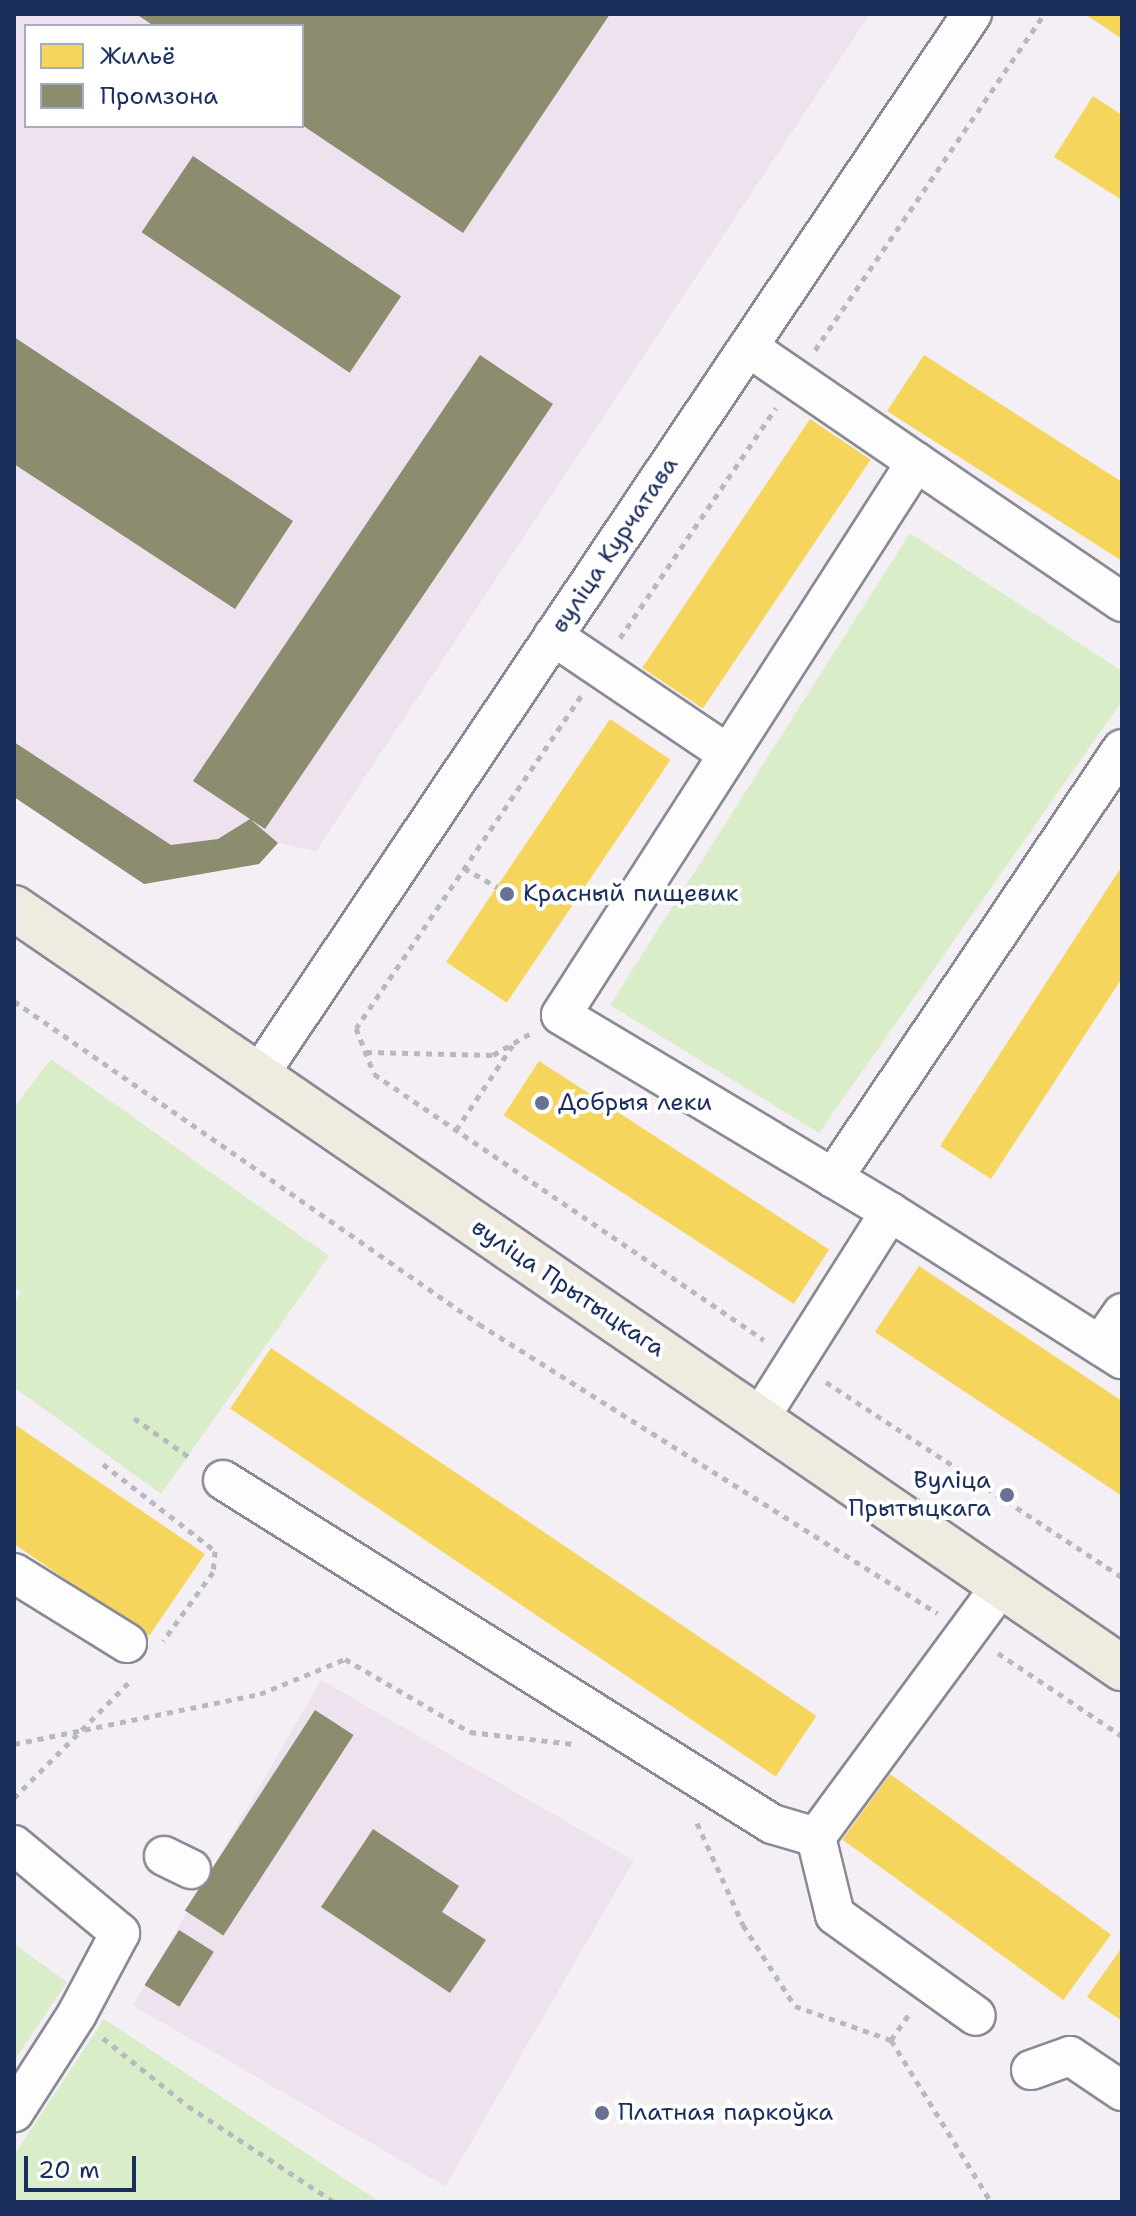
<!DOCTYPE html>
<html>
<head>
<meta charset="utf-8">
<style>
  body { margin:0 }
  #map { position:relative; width:1136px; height:2216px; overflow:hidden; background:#f4eff4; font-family:"Shantell Sans",sans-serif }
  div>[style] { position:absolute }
  .built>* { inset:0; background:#eee2ef; transform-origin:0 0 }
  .green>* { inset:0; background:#daedc9 }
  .homes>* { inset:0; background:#f6d55c; transform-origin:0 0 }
  .industry>* { inset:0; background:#8c8c6e; transform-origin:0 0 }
  .path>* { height:5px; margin-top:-2.5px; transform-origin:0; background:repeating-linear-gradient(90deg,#b8b9bf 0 6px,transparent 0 12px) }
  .roads { filter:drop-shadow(2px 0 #898a95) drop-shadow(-2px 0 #898a95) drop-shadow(0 2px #898a95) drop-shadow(0 -2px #898a95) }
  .minor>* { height:38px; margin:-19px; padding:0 19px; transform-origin:19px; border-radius:19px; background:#fdfdfd }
  .major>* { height:44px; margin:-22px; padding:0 22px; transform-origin:22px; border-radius:22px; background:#efebe0 }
  .dots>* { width:22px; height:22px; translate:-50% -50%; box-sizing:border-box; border:4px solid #fff; border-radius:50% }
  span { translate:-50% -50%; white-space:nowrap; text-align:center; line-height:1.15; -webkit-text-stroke:8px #fff; paint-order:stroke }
  .street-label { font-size:24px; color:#1b2f5e }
  .poi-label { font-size:24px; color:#1b2f5e }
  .left { translate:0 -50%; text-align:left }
  .right { translate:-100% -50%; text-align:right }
  .frame { position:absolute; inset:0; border:16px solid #1b2f5e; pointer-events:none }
  .legend { position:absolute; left:24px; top:24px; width:280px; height:104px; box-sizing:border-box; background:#fff; border:2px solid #a4acbf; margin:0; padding:10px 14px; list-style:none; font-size:24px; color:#1b2f5e }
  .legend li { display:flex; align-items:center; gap:16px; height:40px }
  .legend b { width:40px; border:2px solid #a4acbf }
  .scale { position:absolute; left:24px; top:2156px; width:112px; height:36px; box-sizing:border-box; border:4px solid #1b2f5e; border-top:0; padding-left:10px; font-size:24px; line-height:28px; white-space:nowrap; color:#1b2f5e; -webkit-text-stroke:6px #fff; paint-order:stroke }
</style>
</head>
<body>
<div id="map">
  <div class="built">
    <i style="clip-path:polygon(evenodd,14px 14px,870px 14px,316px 851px,278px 843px,259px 864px,144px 884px,14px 797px,14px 14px,26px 26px,302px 26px,302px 126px,26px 126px,26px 26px)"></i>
    <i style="left:321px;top:1680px;width:361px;height:376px;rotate:30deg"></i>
  </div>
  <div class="green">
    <i style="clip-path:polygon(910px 533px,1122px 671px,1122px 701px,819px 1133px,610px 1005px)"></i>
    <i style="clip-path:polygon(51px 1059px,329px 1256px,161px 1494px,14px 1387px,14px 1304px,21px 1292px,14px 1287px,14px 1107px)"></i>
    <i style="clip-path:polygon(14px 1944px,67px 1982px,14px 2061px)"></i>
    <i style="clip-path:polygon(104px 2019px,380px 2202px,14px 2202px,14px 2155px)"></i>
  </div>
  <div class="homes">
    <i style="clip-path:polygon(1085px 14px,1122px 14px,1122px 39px)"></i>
    <i style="clip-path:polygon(1093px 96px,1122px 115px,1122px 200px,1054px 157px)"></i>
    <i style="clip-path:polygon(924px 355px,1122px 482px,1122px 561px,887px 411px)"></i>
    <i style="left:810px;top:419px;width:73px;height:300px;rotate:34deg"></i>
    <i style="left:610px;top:719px;width:73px;height:293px;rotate:34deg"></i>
    <i style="clip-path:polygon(1122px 866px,1122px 978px,991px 1179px,940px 1146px)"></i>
    <i style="left:539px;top:1061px;width:346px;height:65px;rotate:33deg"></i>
    <i style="clip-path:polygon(919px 1266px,1122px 1401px,1122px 1496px,875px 1332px)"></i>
    <i style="left:271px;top:1348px;width:658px;height:73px;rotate:34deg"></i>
    <i style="clip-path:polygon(14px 1424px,205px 1554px,149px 1636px,14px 1544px)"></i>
    <i style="left:890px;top:1774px;width:273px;height:81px;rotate:36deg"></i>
    <i style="clip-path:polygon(1122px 1947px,1122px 2021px,1087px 1997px)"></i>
  </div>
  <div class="industry">
    <i style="clip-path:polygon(136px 14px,610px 14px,463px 233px,302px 125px,302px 26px,154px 26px)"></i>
    <i style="left:193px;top:156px;width:251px;height:92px;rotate:34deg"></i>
    <i style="clip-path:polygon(14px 337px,293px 521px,235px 609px,14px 464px)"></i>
    <i style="clip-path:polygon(480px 355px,553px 404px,265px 829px,250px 819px,278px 843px,259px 864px,144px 884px,14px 797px,14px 742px,171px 845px,218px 839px,250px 819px,193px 781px)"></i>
    <i style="left:315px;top:1710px;width:46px;height:239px;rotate:33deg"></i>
    <i style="clip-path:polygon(373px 1829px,459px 1886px,442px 1912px,486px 1940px,450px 1993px,321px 1907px)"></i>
    <i style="left:179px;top:1930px;width:41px;height:65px;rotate:32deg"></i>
  </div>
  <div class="path">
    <i style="left:815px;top:350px;width:407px;rotate:-55.7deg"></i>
    <i style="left:620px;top:638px;width:278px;rotate:-55.9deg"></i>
    <i style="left:581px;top:696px;width:401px;rotate:124.1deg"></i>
    <i style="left:356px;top:1028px;width:49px;rotate:68.6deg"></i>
    <i style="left:374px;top:1074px;width:472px;rotate:34.3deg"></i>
    <i style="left:464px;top:868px;width:38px;rotate:30deg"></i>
    <i style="left:14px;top:1001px;width:566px;rotate:34.78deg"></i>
    <i style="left:479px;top:1324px;width:542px;rotate:32.25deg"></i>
    <i style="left:366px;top:1052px;width:127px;rotate:1.4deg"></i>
    <i style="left:493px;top:1055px;width:44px;rotate:-30.1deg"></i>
    <i style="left:456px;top:1130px;width:102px;rotate:-56.2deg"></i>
    <i style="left:826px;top:1382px;width:354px;rotate:33.4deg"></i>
    <i style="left:134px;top:1418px;width:71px;rotate:35.3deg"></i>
    <i style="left:103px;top:1464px;width:142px;rotate:37.8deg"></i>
    <i style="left:215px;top:1551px;width:21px;rotate:95deg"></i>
    <i style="left:213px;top:1572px;width:85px;rotate:125.9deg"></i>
    <i style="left:998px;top:1653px;width:149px;rotate:33.8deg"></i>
    <i style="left:14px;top:1744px;width:251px;rotate:-11.5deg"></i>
    <i style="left:260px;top:1694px;width:92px;rotate:-22.4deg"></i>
    <i style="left:345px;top:1659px;width:145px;rotate:30.3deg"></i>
    <i style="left:470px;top:1732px;width:104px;rotate:6.6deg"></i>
    <i style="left:14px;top:1798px;width:166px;rotate:-45.2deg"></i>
    <i style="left:697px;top:1823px;width:112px;rotate:65.7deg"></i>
    <i style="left:743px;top:1925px;width:96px;rotate:57.3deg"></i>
    <i style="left:795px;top:2006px;width:102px;rotate:19.5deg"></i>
    <i style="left:891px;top:2040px;width:190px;rotate:58.3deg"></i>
    <i style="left:103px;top:2038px;width:109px;rotate:38.7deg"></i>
    <i style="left:188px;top:2106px;width:175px;rotate:33.3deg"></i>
    <i style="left:891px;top:2040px;width:32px;rotate:-55deg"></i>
  </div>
  <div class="roads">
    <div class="minor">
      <i style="left:748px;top:347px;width:204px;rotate:34.4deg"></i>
      <i style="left:916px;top:462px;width:657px;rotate:122.7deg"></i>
      <i style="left:561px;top:1015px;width:383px;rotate:30.9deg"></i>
      <i style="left:916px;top:462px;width:249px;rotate:34.2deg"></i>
      <i style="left:553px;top:636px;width:211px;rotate:34deg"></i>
      <i style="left:258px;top:1076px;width:1280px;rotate:-56.09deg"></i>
      <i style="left:833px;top:1178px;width:517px;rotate:-56.03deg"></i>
      <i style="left:1100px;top:1345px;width:39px;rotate:-55deg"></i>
      <i style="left:759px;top:1419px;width:245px;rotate:-57.7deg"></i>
      <i style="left:890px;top:1212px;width:275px;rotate:32.4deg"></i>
      <i style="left:223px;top:1480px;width:648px;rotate:32.07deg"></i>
      <i style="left:772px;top:1824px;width:46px;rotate:16.5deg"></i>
      <i style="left:816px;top:1837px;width:312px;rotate:-53.6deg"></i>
      <i style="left:14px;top:1573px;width:133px;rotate:31.8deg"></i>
      <i style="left:816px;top:1837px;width:80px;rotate:76.3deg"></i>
      <i style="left:835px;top:1915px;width:173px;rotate:35.6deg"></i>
      <i style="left:14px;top:1845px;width:138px;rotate:39.7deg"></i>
      <i style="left:120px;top:1933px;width:92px;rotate:118deg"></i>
      <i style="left:77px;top:2014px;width:117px;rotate:122.7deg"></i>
      <i style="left:164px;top:1856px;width:30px;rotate:26deg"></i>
      <i style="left:1031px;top:2070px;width:41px;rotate:-19.7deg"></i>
      <i style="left:1070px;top:2056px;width:63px;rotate:33.9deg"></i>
    </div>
    <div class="major">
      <i style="left:14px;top:908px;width:1344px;rotate:34.45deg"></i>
    </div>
  </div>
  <div class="dots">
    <i style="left:507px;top:894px;background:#677292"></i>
    <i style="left:542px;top:1103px;background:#677292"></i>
    <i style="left:1007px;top:1495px;background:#677292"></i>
    <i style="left:602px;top:2113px;background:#677292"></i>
  </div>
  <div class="street-label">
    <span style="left:615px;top:545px;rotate:-56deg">вуліца Курчатава</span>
    <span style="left:568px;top:1288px;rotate:34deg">вуліца Прытыцкага</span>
  </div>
  <div class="poi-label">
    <span class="left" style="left:523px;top:894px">Красный пищевик</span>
    <span class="left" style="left:558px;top:1103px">Добрыя леки</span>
    <span class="right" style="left:991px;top:1495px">Вуліца<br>Прытыцкага</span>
    <span class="left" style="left:618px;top:2113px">Платная паркоўка</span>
  </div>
  <div class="frame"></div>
  <ul class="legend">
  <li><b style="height:22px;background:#f6d55c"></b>Жильё</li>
  <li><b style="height:22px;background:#8c8c6e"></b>Промзона</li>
  </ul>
  <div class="scale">20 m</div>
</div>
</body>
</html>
